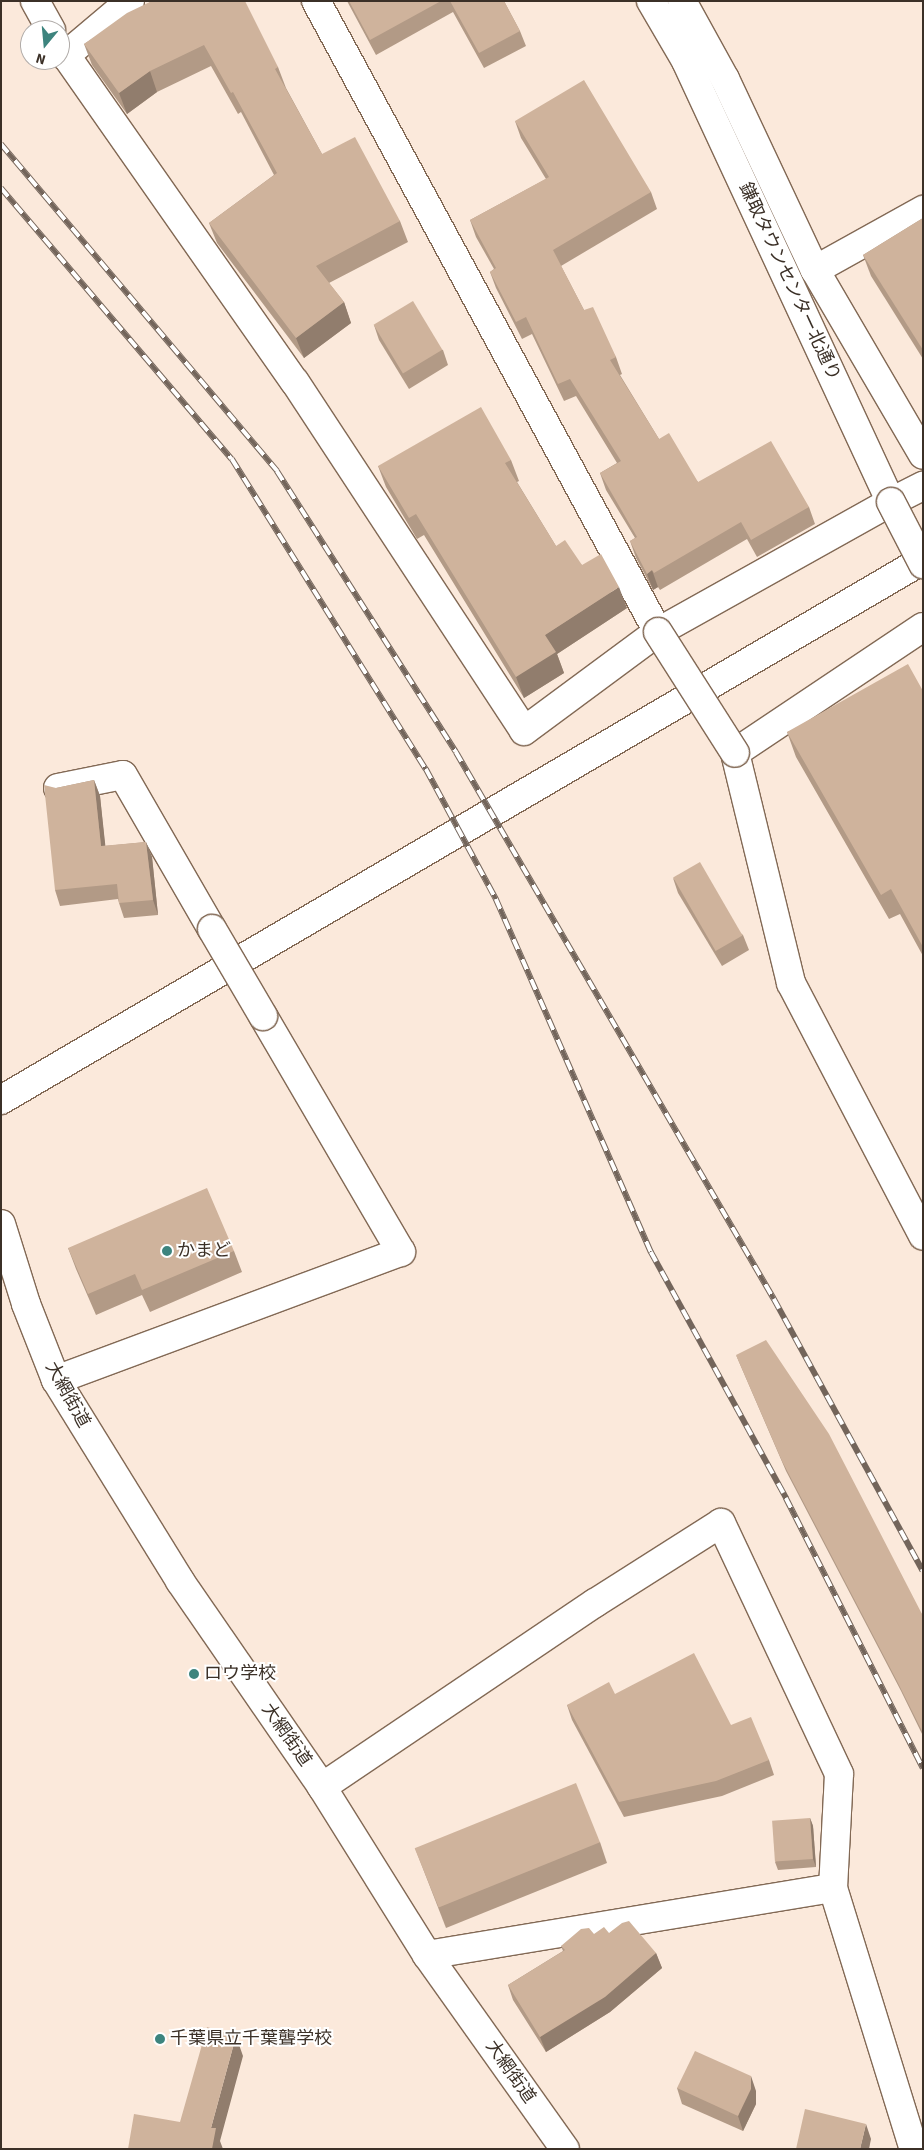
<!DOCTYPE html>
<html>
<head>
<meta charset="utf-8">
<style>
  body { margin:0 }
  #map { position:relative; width:924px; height:2150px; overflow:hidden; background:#fbe9db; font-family:"Source Sans 3","Noto Sans JP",sans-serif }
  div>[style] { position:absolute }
  .roads { filter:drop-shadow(1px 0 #826955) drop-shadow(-1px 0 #826955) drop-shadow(0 1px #826955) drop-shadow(0 -1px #826955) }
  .minor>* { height:28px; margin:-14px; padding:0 14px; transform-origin:14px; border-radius:14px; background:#fff }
  .tertiary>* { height:28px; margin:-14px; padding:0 14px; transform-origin:14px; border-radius:14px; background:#fff }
  .primary>* { height:28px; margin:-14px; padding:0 14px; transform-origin:14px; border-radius:14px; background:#fff }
  .rail>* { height:5.5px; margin-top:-2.75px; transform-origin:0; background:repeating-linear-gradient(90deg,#fff 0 11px,#73655b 0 22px); box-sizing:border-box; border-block:1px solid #73655b }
  .bridges { filter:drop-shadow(1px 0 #826955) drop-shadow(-1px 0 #826955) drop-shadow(0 1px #826955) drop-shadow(0 -1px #826955) }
  .minor-bridge>* { height:28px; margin:-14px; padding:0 14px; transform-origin:14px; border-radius:14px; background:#fff }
  .tertiary-bridge>* { height:28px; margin:-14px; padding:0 14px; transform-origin:14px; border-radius:14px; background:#fff }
  .wall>* { inset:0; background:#b29a86 }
  .shaded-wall>* { inset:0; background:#917d6d }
  .building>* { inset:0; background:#cfb39c; transform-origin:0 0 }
  .dots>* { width:14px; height:14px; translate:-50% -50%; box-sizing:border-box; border:2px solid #fff; border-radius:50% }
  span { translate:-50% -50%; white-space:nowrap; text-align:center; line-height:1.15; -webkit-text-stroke:4px #fff; paint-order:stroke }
  .street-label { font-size:18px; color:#3b3027 }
  .poi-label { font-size:18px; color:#3b3027 }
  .left { translate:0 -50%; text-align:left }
  .frame { position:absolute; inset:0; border:2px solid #3b3027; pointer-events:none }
  .north { position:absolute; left:20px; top:20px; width:50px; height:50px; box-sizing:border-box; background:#fff; border:1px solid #b1aca9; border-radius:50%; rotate:197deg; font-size:14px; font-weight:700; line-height:20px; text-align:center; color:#3b3027 }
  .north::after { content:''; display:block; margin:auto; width:18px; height:22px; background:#3d847e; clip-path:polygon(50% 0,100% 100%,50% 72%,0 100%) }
</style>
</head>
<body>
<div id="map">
  <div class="roads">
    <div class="minor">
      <i style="left:35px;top:1px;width:33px;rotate:61deg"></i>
      <i style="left:316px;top:1px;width:718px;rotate:61.54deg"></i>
      <i style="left:60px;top:47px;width:409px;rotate:55deg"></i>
      <i style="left:295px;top:382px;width:417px;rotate:56.7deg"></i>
      <i style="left:524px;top:731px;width:167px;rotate:-36.5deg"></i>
      <i style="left:658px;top:632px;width:267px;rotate:-29.2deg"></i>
      <i style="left:65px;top:56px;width:85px;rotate:-40.2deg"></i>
      <i style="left:815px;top:270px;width:124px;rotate:-29.1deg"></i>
      <i style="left:923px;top:627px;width:226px;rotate:146.2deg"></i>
      <i style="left:735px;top:753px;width:237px;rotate:76.3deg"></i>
      <i style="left:791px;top:983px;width:285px;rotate:62.4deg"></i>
      <i style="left:58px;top:788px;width:66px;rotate:-11.3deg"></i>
      <i style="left:123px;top:775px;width:178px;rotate:60deg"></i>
      <i style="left:56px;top:1380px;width:368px;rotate:-20.4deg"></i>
      <i style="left:401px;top:1252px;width:273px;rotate:-120.3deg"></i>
      <i style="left:322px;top:1787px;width:329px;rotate:-34deg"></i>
      <i style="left:595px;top:1603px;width:149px;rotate:-32.4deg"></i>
      <i style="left:721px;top:1523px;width:277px;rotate:64.8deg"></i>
      <i style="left:839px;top:1774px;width:114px;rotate:93deg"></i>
      <i style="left:833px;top:1888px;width:273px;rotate:72.8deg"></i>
      <i style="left:427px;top:1955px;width:411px;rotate:-9.4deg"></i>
    </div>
    <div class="tertiary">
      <i style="left:651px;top:1px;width:69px;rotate:59.7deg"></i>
      <i style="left:686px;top:61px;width:486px;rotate:65.1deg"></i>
      <i style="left:891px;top:502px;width:36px;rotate:-27deg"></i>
      <i style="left:682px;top:1px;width:89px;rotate:61.1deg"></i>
      <i style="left:725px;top:79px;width:211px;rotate:64.8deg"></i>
      <i style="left:815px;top:270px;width:214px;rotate:59.7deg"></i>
      <i style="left:1px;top:1100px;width:1068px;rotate:-30.36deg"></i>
    </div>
    <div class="primary">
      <i style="left:1px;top:1224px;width:84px;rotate:72.6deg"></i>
      <i style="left:26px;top:1304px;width:82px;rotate:68.5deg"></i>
      <i style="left:56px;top:1380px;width:236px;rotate:58.3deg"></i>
      <i style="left:180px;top:1581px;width:250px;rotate:55.4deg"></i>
      <i style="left:322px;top:1787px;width:198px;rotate:58deg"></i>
      <i style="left:427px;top:1955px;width:238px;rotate:54.6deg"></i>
    </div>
  </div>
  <div class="rail">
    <i style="left:1px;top:144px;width:428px;rotate:49.8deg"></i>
    <i style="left:277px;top:471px;width:333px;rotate:57.5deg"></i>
    <i style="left:456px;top:752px;width:633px;rotate:59.83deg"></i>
    <i style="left:774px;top:1299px;width:310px;rotate:61.3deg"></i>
    <i style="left:1px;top:188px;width:356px;rotate:49.6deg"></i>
    <i style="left:232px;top:459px;width:366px;rotate:58deg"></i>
    <i style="left:426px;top:769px;width:148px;rotate:61.7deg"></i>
    <i style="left:496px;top:899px;width:386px;rotate:66.3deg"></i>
    <i style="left:651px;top:1252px;width:281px;rotate:61.2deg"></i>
    <i style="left:786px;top:1498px;width:303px;rotate:63.1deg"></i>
  </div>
  <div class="bridges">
    <div class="minor-bridge">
      <i style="left:658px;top:632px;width:143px;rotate:57.5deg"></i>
      <i style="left:212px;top:929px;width:101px;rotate:59.6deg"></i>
    </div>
    <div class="tertiary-bridge">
      <i style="left:891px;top:502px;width:70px;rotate:62.7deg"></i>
    </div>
  </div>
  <div class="wall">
    <i style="clip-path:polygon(152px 1px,278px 67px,286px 88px,322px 154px,400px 221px,408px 242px,329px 283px,344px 302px,351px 323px,304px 358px,217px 243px,209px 223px,274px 175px,241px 112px,238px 114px,211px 66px,157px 92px,127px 114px,92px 65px,84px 44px)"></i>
    <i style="clip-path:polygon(347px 1px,504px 1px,520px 31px,526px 46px,484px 68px,453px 12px,376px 55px)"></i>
    <i style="clip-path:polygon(515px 121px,651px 192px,657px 209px,561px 266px,584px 310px,616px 357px,622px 374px,620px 375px,659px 439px,698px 482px,809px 507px,815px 524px,757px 557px,747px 539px,660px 590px,658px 587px,653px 590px,636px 558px,630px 541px,635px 538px,606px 490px,600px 473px,617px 463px,576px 396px,564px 401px,532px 334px,522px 339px,496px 288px,490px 272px,494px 269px,476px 237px,470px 220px,546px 179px,521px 138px)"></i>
    <i style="clip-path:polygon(923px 218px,923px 359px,871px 276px,863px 255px)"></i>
    <i style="clip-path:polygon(374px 325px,443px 350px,448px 365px,409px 389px,379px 340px)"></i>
    <i style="clip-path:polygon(511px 460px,519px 481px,517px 482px,556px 546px,582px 565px,627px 608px,557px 654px,564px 673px,524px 698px,424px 535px,417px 539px,386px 487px,378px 466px)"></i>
    <i style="clip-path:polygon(923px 691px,923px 956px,900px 914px,889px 919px,796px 757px,787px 732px)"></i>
    <i style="clip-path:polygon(94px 780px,100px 796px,105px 846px,146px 842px,152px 857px,158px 915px,124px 918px,119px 903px,118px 899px,60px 906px,55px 890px,56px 788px)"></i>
    <i style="clip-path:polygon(673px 878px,743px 935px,749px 950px,722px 966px,678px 893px)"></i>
    <i style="clip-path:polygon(68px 1248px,234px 1251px,242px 1272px,150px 1312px,142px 1295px,96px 1315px,76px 1269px)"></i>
    <i style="clip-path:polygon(736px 1355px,923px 1616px,923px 1736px,901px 1691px,786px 1471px)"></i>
    <i style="clip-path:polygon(615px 1694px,731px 1725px,769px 1760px,774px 1775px,722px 1796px,624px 1817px,572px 1720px,567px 1705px)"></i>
    <i style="clip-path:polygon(810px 1818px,813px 1826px,816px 1867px,778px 1870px,775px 1862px)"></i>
    <i style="clip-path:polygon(600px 1842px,607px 1863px,446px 1928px,415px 1848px)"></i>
    <i style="clip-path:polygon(609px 1933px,656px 1953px,662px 1968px,610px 2012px,546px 2052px,513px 2000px,508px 1985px,563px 1951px,561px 1946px,594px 1934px)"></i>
    <i style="clip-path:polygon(677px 2088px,756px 2091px,756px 2104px,743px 2131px,682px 2104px)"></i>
  </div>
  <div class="shaded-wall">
    <i style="clip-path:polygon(150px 71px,157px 92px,127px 114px,119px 93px)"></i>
    <i style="clip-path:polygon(344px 302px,351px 323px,304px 358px,296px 338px)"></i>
    <i style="clip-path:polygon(652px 570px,658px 587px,653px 590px,647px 574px)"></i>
    <i style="clip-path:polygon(619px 587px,627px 608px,557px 654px,564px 673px,524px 698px,516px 677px,545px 635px)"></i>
    <i style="clip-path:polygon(94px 780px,100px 796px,107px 861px,101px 846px)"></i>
    <i style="clip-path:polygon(146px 842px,152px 857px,158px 915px,153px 900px)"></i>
    <i style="clip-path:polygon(810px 1818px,813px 1826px,816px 1867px,813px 1859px)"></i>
    <i style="clip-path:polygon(656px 1953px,662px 1968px,610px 2012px,546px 2052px,540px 2037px)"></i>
    <i style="clip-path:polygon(236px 2036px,243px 2056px,220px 2141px,223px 2149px,212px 2149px,211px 2128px)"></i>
    <i style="clip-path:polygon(751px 2076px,756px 2091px,756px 2104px,743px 2131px,738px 2116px)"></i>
    <i style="clip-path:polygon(866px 2124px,871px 2139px,869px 2149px,860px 2149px)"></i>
  </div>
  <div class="building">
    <i style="clip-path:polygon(152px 1px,245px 1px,278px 67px,275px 69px,322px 154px,355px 137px,400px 221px,316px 266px,344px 302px,296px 338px,209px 223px,277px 173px,233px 92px,231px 93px,204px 45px,150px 71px,119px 93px,84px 44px,127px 13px)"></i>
    <i style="clip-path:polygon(349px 1px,441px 1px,370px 40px)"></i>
    <i style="clip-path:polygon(450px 1px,504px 1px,520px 31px,479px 53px)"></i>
    <i style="clip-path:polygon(584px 80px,651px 192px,553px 250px,584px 310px,593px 307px,616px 357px,610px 360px,659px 439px,669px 433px,698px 482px,771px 441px,809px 507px,751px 540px,741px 522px,654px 573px,652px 570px,647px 574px,630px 541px,637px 537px,600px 473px,621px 461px,570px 379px,558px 384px,526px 317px,516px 322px,490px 272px,496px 268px,470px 220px,549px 177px,515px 121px)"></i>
    <i style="clip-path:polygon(923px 218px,923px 350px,863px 255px)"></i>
    <i style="left:413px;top:301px;width:57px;height:46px;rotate:59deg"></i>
    <i style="clip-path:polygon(481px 407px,511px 460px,505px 463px,556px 546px,565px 540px,582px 565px,601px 554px,619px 587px,545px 635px,556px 652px,516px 677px,416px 514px,409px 518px,378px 466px)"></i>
    <i style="clip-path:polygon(908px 664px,923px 691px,923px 947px,891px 889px,881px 895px,787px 732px)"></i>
    <i style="clip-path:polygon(94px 780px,101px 846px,146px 842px,153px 900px,119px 903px,117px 884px,55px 890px,44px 785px,56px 788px)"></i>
    <i style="left:700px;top:862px;width:85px;height:31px;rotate:60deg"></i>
    <i style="clip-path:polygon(207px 1188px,234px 1251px,142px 1290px,135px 1274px,88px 1294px,68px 1248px)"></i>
    <i style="clip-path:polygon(766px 1340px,829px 1434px,923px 1616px,923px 1733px,897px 1681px,782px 1461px,736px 1355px)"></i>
    <i style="clip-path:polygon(694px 1653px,731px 1725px,751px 1717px,769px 1760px,716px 1781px,619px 1802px,567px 1705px,609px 1682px,615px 1694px)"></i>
    <i style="left:576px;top:1783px;width:64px;height:174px;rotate:68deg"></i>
    <i style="left:810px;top:1818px;width:41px;height:38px;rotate:86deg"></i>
    <i style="clip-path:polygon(629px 1921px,656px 1953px,605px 1997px,540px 2037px,508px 1985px,565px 1950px,561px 1946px,581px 1929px,589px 1928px,594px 1934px,604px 1927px,609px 1933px,622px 1923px)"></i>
    <i style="clip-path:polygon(207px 2027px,236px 2036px,211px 2128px,216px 2128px,212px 2149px,128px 2149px,134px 2114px,180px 2122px)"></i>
    <i style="clip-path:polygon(695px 2051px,751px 2076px,751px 2089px,738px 2116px,677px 2088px)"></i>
    <i style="clip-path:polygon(805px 2109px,866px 2124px,860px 2149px,796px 2149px)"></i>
  </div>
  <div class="dots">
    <i style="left:167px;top:1251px;background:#3d847e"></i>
    <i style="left:194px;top:1674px;background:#3d847e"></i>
    <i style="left:160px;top:2039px;background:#3d847e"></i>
  </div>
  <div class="street-label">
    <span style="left:789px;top:282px;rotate:65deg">鎌取タウンセンター北通り</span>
    <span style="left:67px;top:1395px;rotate:61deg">大網街道</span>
    <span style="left:286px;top:1735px;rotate:55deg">大網街道</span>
    <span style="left:510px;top:2072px;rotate:55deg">大網街道</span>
  </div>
  <div class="poi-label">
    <span class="left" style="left:177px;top:1251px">かまど</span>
    <span class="left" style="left:204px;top:1674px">ロウ学校</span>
    <span class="left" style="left:170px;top:2039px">千葉県立千葉聾学校</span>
  </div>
  <div class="frame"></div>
  <div class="north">N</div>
</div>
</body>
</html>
